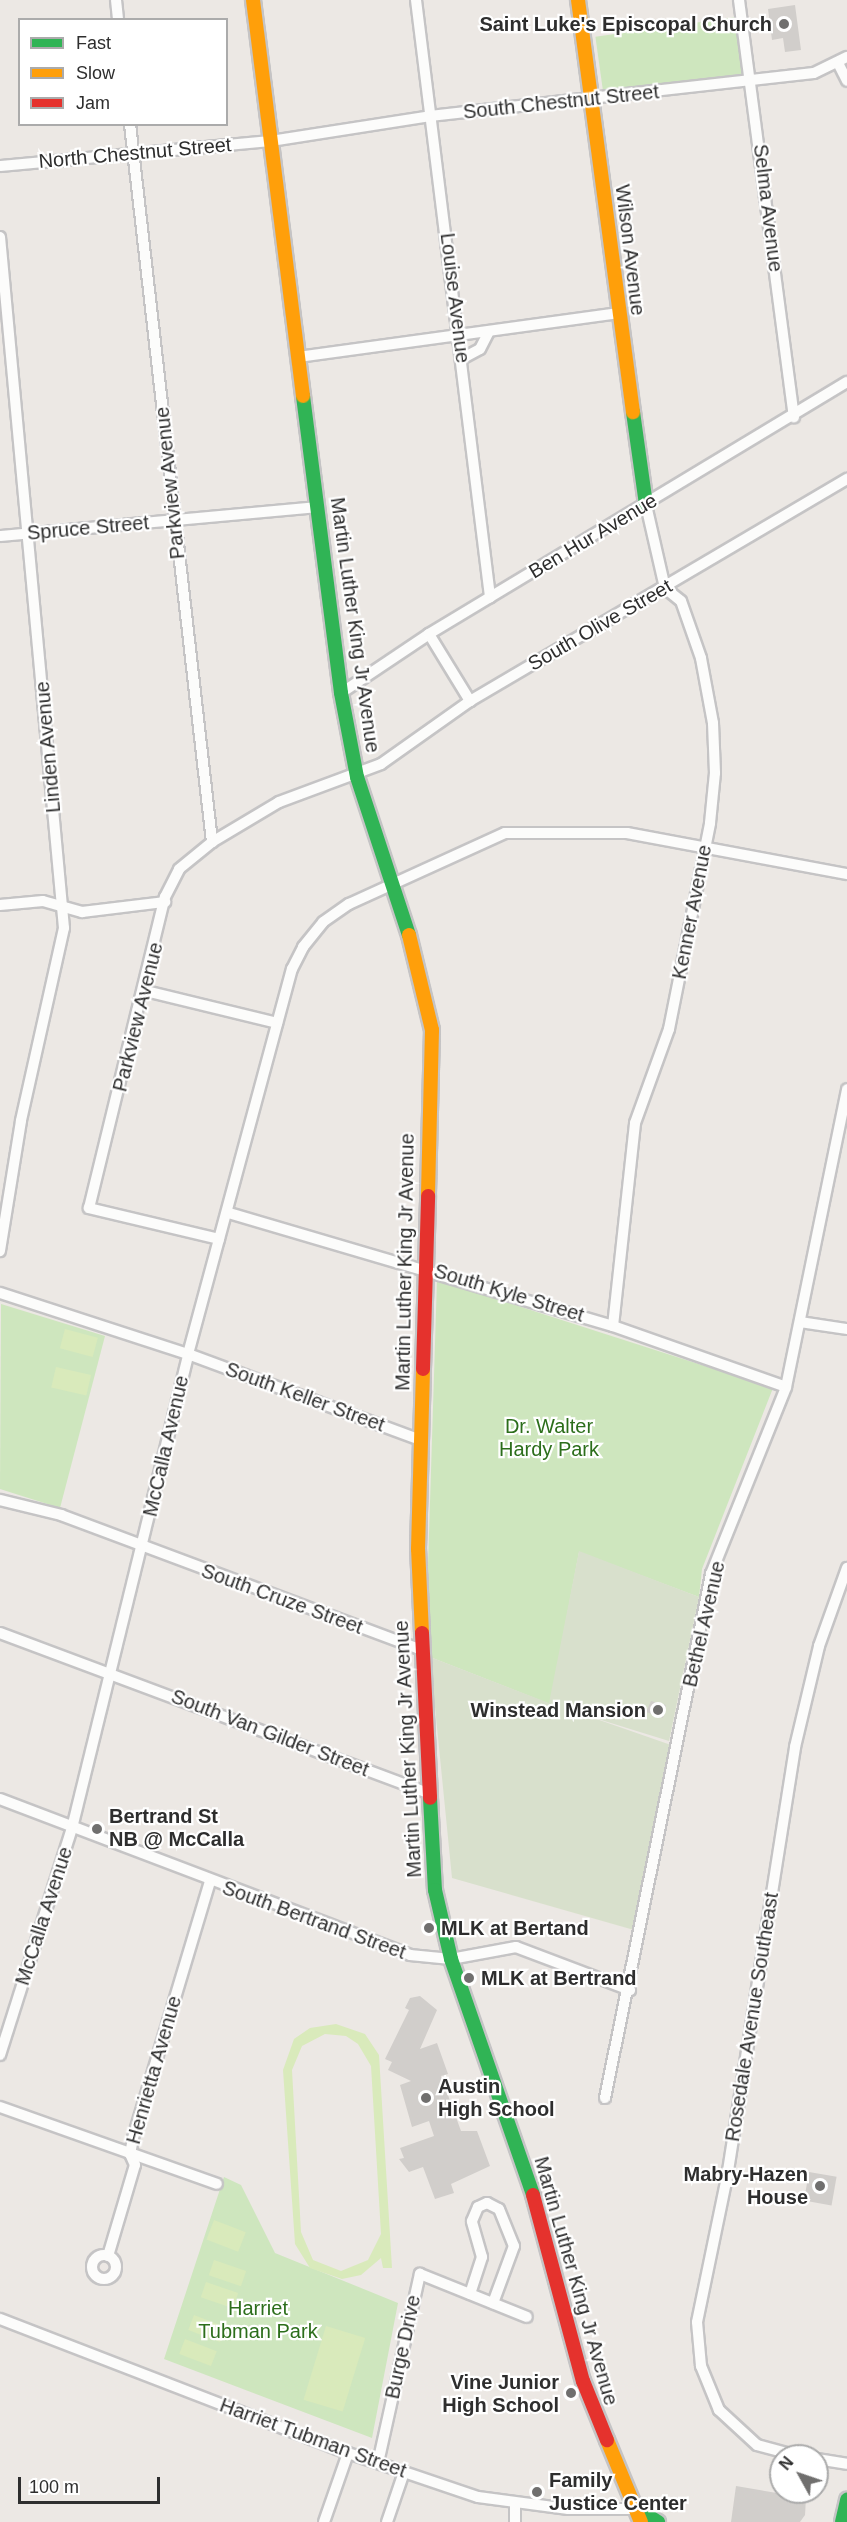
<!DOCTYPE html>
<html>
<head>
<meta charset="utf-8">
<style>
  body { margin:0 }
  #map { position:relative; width:847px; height:2522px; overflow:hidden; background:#ece8e4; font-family:Helvetica,sans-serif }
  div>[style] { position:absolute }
  .green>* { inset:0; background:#cee6be; transform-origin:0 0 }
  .cemetery>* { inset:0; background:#d8e0cc }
  .pitch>* { inset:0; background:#d9eabb; transform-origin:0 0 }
  .building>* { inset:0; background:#d1cecb; transform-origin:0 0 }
  .roads { filter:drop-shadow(2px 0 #c5c4c5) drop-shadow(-2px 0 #c5c4c5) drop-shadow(0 2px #c5c4c5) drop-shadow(0 -2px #c5c4c5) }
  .street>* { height:10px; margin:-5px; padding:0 5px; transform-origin:5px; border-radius:5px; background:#fcfcfb }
  .street>.ring { margin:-5px; padding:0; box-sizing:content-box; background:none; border:10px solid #fcfcfb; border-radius:50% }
  .fast>* { height:14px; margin:-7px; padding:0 7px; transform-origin:7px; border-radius:7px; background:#30b455 }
  .slow>* { height:14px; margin:-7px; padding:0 7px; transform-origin:7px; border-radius:7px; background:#ff9f0a }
  .jam>* { height:14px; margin:-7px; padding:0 7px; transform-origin:7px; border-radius:7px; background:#e5322d }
  .dots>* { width:16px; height:16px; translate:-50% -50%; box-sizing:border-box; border:3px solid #fff; border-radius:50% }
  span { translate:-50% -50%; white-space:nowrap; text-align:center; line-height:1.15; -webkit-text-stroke:4.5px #fff; paint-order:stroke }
  .poi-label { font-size:20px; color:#2e2e2e; font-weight:700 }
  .right { translate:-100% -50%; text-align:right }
  .left { translate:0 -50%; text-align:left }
  .street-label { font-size:20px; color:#2e2e2e }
  .park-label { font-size:20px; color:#2c6e1b }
  .legend { position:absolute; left:18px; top:18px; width:210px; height:108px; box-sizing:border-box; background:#fff; border:2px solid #ababab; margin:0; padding:8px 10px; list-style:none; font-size:18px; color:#2e2e2e }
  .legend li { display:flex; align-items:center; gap:12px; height:30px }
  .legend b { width:30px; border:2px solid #ababab }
  .north { position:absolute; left:769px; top:2444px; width:60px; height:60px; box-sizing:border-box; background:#fff; border:2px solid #ababab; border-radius:50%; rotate:310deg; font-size:16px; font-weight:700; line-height:24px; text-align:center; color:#2e2e2e }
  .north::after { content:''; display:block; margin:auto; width:21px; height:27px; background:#706f6e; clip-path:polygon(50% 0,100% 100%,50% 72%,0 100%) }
  .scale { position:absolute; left:18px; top:2477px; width:142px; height:27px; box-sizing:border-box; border:3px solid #2e2e2e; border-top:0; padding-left:8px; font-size:18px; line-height:21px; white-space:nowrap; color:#2e2e2e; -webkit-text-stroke:4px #fff; paint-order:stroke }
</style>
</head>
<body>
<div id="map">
  <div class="green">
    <i style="left:736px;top:17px;width:57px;height:142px;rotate:82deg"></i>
    <i style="clip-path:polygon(437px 1280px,773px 1388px,702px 1569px,699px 1597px,579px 1552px,550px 1704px,430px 1657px,428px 1566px)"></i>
    <i style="clip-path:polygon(1px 1304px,105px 1336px,60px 1508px,0 1489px)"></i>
    <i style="clip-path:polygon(224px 2177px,241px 2185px,275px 2253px,398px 2303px,372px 2438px,164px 2359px)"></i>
  </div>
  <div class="cemetery">
    <i style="clip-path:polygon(579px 1551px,699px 1597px,669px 1741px,585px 1715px,671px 1745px,641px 1932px,452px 1878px,430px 1657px,549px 1703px)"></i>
  </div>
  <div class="pitch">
    <i style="left:65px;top:1329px;width:34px;height:20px;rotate:15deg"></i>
    <i style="left:56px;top:1367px;width:36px;height:21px;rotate:13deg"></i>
    <i style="clip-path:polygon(evenodd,336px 2024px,365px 2034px,379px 2055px,392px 2268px,383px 2268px,381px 2258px,361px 2275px,342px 2279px,310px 2268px,295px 2244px,283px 2070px,294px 2039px,310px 2028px,336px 2024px,325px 2034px,346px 2036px,358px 2044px,371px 2066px,381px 2234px,368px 2260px,341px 2271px,313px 2260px,301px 2232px,292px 2070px,302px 2046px,325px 2034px)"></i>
    <i style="left:214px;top:2220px;width:34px;height:21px;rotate:21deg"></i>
    <i style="left:214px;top:2260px;width:34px;height:16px;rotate:19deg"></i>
    <i style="left:206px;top:2282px;width:34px;height:16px;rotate:19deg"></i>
    <i style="left:194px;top:2315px;width:34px;height:16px;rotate:21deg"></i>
    <i style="left:326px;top:2326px;width:41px;height:77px;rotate:17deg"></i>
    <i style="left:185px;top:2339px;width:34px;height:16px;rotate:21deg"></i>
  </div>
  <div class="building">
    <i style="clip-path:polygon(795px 5px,801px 50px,785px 52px,783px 38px,772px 40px,768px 9px)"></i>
    <i style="clip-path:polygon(651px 1701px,666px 1705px,663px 1718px,646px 1712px)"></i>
    <i style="clip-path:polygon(420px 1996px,437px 2010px,420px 2049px,437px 2043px,448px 2074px,441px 2076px,461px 2131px,477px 2131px,490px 2166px,451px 2184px,454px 2193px,435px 2199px,423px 2167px,409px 2172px,399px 2159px,404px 2158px,400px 2148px,434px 2136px,429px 2121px,412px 2127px,400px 2085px,411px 2081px,388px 2070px,392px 2062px,385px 2059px,409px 2010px,405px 2008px,410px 1998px)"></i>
    <i style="left:809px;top:2172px;width:28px;height:29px;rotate:10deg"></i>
    <i style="clip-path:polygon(736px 2486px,806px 2498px,805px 2515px,800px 2522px,731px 2522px)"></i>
  </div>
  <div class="roads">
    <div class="street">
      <i style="left:116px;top:0;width:20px;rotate:84deg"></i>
      <i style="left:416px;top:0;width:602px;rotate:82.93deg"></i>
      <i style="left:739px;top:0;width:421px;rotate:82.5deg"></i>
      <i style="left:838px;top:63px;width:20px;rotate:63deg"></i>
      <i style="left:130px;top:124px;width:723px;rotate:83.48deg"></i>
      <i style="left:0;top:166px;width:272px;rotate:-5.3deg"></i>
      <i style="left:271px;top:141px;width:161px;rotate:-8.9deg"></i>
      <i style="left:430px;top:116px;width:386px;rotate:-6.4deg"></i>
      <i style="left:814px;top:73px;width:37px;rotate:-26deg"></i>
      <i style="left:0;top:237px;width:694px;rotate:84.71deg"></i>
      <i style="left:64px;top:928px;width:198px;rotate:102.6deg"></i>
      <i style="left:21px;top:1121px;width:132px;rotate:99.2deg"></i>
      <i style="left:298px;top:357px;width:324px;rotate:-7.8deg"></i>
      <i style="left:463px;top:358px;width:19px;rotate:-28deg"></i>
      <i style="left:480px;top:349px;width:20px;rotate:-63deg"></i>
      <i style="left:0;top:536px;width:320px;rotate:-5.2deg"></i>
      <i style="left:429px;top:634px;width:79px;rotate:58.5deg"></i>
      <i style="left:341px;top:693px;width:106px;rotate:-33.8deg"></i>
      <i style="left:429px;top:634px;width:488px;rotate:-31.1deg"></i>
      <i style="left:0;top:905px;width:43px;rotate:-5.3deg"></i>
      <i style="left:43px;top:901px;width:41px;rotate:15.8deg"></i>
      <i style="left:82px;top:912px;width:84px;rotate:-6.9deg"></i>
      <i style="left:146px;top:991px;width:135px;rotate:13.7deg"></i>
      <i style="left:229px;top:1213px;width:400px;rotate:16.4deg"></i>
      <i style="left:613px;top:1326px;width:183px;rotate:19.4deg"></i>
      <i style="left:219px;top:1239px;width:134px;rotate:-166.6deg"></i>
      <i style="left:89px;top:1208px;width:320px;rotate:-76.3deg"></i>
      <i style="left:165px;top:897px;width:31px;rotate:-63deg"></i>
      <i style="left:179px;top:869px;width:43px;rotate:-39.3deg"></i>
      <i style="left:212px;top:842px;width:78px;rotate:-30.8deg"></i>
      <i style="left:279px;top:802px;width:109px;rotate:-20.4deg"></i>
      <i style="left:381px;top:764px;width:109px;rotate:-35.3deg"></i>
      <i style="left:470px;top:701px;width:438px;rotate:-30.5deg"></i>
      <i style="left:0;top:1293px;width:198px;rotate:18deg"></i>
      <i style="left:188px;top:1354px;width:248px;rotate:20.3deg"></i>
      <i style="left:800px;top:1322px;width:48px;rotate:8.5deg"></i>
      <i style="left:613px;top:1326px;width:204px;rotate:-83.8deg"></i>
      <i style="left:635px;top:1123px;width:100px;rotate:-70.1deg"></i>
      <i style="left:669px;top:1029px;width:210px;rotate:-78.7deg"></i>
      <i style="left:710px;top:823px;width:50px;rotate:-84.3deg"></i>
      <i style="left:715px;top:773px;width:50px;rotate:-92.3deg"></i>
      <i style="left:713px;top:723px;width:66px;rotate:-100.5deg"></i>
      <i style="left:701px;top:658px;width:60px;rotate:-109.3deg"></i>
      <i style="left:681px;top:601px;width:21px;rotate:-141deg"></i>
      <i style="left:665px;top:588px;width:85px;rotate:-102.9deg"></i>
      <i style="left:0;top:1500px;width:63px;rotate:13.8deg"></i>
      <i style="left:61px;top:1515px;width:385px;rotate:20.5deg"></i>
      <i style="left:0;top:1633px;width:458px;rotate:20.5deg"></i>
      <i style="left:0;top:1799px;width:439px;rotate:20.8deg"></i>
      <i style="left:410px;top:1955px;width:41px;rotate:5.6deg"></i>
      <i style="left:451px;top:1959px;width:66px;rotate:-10.5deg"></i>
      <i style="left:516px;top:1947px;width:122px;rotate:20.7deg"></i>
      <i style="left:0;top:2055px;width:238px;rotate:-72.4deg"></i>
      <i style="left:72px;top:1828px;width:488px;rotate:-76.2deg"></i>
      <i style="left:188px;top:1354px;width:399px;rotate:-74.9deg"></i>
      <i style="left:292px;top:969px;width:25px;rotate:-63deg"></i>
      <i style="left:303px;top:947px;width:32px;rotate:-51deg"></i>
      <i style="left:323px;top:922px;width:32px;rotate:-35deg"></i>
      <i style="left:349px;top:904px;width:171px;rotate:-24.5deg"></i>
      <i style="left:505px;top:833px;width:122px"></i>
      <i style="left:627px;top:833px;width:224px;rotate:10.6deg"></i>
      <i style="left:605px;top:2098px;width:535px;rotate:-78.56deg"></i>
      <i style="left:711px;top:1574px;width:201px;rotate:-68.1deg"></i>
      <i style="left:786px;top:1387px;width:304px;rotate:-78.4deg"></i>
      <i style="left:0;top:2107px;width:230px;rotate:19.5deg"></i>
      <i class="ring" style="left:92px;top:2255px;width:14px;height:14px"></i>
      <i style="left:108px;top:2256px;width:95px;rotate:-73.5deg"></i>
      <i style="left:135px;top:2165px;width:12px;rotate:-114deg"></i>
      <i style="left:130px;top:2154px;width:16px;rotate:-79deg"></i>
      <i style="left:133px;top:2138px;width:267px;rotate:-73.3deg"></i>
      <i style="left:470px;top:2294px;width:39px;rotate:-72deg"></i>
      <i style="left:482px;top:2257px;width:37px;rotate:-106deg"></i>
      <i style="left:472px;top:2221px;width:15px;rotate:-67deg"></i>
      <i style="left:478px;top:2207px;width:10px;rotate:-24deg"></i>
      <i style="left:487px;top:2203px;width:13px;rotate:27deg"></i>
      <i style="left:499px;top:2209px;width:40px;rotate:68deg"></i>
      <i style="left:514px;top:2246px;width:61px;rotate:110.2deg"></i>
      <i style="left:0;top:2319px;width:373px;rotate:21.1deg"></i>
      <i style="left:348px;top:2453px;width:137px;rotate:18.7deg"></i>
      <i style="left:478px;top:2497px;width:91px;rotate:7.6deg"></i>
      <i style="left:568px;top:2509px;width:69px"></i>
      <i style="left:798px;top:2456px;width:42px;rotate:-165deg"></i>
      <i style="left:757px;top:2445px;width:52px;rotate:-137.4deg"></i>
      <i style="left:719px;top:2410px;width:48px;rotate:-112.2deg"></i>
      <i style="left:701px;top:2366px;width:44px;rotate:-95.2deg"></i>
      <i style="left:697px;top:2322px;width:148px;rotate:-78.3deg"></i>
      <i style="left:727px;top:2177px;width:435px;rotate:-81deg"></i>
      <i style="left:795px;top:1747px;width:104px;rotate:-76.6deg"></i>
      <i style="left:819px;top:1646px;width:83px;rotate:-70.3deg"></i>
      <i style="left:817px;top:2459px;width:30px;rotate:9deg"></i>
      <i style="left:378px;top:2463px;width:194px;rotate:-77.5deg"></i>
      <i style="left:420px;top:2274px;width:115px;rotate:21.9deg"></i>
      <i style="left:515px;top:2503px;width:19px;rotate:90deg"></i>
      <i style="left:324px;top:2522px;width:73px;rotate:-70.8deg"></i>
      <i style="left:387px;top:2522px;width:53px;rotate:-71.2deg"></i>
    </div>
    <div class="fast">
      <i style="left:303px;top:396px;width:299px;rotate:82.7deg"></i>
      <i style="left:341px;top:693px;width:86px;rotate:79.2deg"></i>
      <i style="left:357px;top:777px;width:166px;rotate:71.8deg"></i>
      <i style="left:633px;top:412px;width:94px;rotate:82deg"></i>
      <i style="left:430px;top:1798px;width:92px;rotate:86.9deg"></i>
      <i style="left:435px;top:1890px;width:71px;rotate:76.9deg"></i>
      <i style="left:451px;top:1959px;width:250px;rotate:70.8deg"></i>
      <i style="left:637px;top:2509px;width:25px;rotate:32deg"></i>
      <i style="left:842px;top:2522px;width:23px;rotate:-77deg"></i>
    </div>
    <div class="slow">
      <i style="left:253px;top:0;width:399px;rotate:82.8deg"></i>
      <i style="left:578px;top:0;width:416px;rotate:82.4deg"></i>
      <i style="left:409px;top:935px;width:98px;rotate:76.4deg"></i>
      <i style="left:432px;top:1030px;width:166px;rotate:91.4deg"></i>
      <i style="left:422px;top:1633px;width:84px;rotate:-92.7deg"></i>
      <i style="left:418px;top:1549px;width:180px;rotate:-88.4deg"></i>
      <i style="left:607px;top:2440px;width:89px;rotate:67.5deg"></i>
    </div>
    <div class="jam">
      <i style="left:423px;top:1369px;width:173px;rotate:-88.3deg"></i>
      <i style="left:422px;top:1633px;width:165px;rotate:87.2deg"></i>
      <i style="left:533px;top:2195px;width:193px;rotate:75deg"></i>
      <i style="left:583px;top:2381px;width:64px;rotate:67.9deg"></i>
    </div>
  </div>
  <div class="dots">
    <i style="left:784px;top:24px;background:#706f6e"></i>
    <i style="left:658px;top:1710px;background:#706f6e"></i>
    <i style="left:97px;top:1829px;background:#706f6e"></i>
    <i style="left:429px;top:1928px;background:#706f6e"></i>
    <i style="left:469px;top:1978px;background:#706f6e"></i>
    <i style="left:426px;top:2098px;background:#706f6e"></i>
    <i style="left:820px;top:2186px;background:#706f6e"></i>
    <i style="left:571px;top:2393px;background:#706f6e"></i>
    <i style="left:537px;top:2492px;background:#706f6e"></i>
  </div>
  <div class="poi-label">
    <span class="right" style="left:772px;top:24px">Saint Luke's Episcopal Church</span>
    <span class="right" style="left:646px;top:1710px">Winstead Mansion</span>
    <span class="left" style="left:109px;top:1828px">Bertrand St<br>NB @ McCalla</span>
    <span class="left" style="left:441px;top:1928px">MLK at Bertand</span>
    <span class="left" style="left:481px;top:1978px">MLK at Bertrand</span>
    <span class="left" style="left:438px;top:2098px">Austin<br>High School</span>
    <span class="right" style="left:808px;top:2186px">Mabry-Hazen<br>House</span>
    <span class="right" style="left:559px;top:2394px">Vine Junior<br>High School</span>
    <span class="left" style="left:549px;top:2492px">Family<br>Justice Center</span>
  </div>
  <div class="street-label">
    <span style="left:561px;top:102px;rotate:-6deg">South Chestnut Street</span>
    <span style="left:135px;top:153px;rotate:-5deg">North Chestnut Street</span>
    <span style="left:768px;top:208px;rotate:83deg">Selma Avenue</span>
    <span style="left:630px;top:250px;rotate:83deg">Wilson Avenue</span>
    <span style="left:455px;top:298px;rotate:83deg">Louise Avenue</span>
    <span style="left:170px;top:483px;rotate:-96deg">Parkview Avenue</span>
    <span style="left:88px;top:528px;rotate:-5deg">Spruce Street</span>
    <span style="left:593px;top:536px;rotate:-31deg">Ben Hur Avenue</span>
    <span style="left:355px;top:625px;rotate:82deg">Martin Luther King Jr Avenue</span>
    <span style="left:600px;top:625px;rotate:-30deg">South Olive Street</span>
    <span style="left:48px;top:747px;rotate:-95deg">Linden Avenue</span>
    <span style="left:692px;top:912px;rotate:-79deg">Kenner Avenue</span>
    <span style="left:138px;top:1017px;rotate:-76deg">Parkview Avenue</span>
    <span style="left:405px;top:1262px;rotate:-89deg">Martin Luther King Jr Avenue</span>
    <span style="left:509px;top:1293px;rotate:17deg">South Kyle Street</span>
    <span style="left:305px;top:1397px;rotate:20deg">South Keller Street</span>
    <span style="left:166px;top:1446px;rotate:-77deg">McCalla Avenue</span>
    <span style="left:282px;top:1599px;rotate:20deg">South Cruze Street</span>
    <span style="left:704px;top:1624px;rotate:-77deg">Bethel Avenue</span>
    <span style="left:270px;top:1733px;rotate:21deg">South Van Gilder Street</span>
    <span style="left:408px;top:1749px;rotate:-93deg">Martin Luther King Jr Avenue</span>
    <span style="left:44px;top:1916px;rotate:-72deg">McCalla Avenue</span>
    <span style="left:314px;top:1920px;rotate:20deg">South Bertrand Street</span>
    <span style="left:752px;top:2017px;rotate:-81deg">Rosedale Avenue Southeast</span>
    <span style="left:154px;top:2070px;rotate:-74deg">Henrietta Avenue</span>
    <span style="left:576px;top:2281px;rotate:74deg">Martin Luther King Jr Avenue</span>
    <span style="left:403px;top:2347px;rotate:-78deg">Burge Drive</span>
    <span style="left:313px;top:2438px;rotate:20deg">Harriet Tubman Street</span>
  </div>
  <div class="park-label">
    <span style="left:549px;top:1438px">Dr. Walter<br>Hardy Park</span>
    <span style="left:258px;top:2320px">Harriet<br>Tubman Park</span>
  </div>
  <ul class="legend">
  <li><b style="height:8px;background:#30b455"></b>Fast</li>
  <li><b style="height:8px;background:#ff9f0a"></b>Slow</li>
  <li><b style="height:8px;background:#e5322d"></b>Jam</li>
  </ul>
  <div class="north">N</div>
  <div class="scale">100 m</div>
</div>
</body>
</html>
